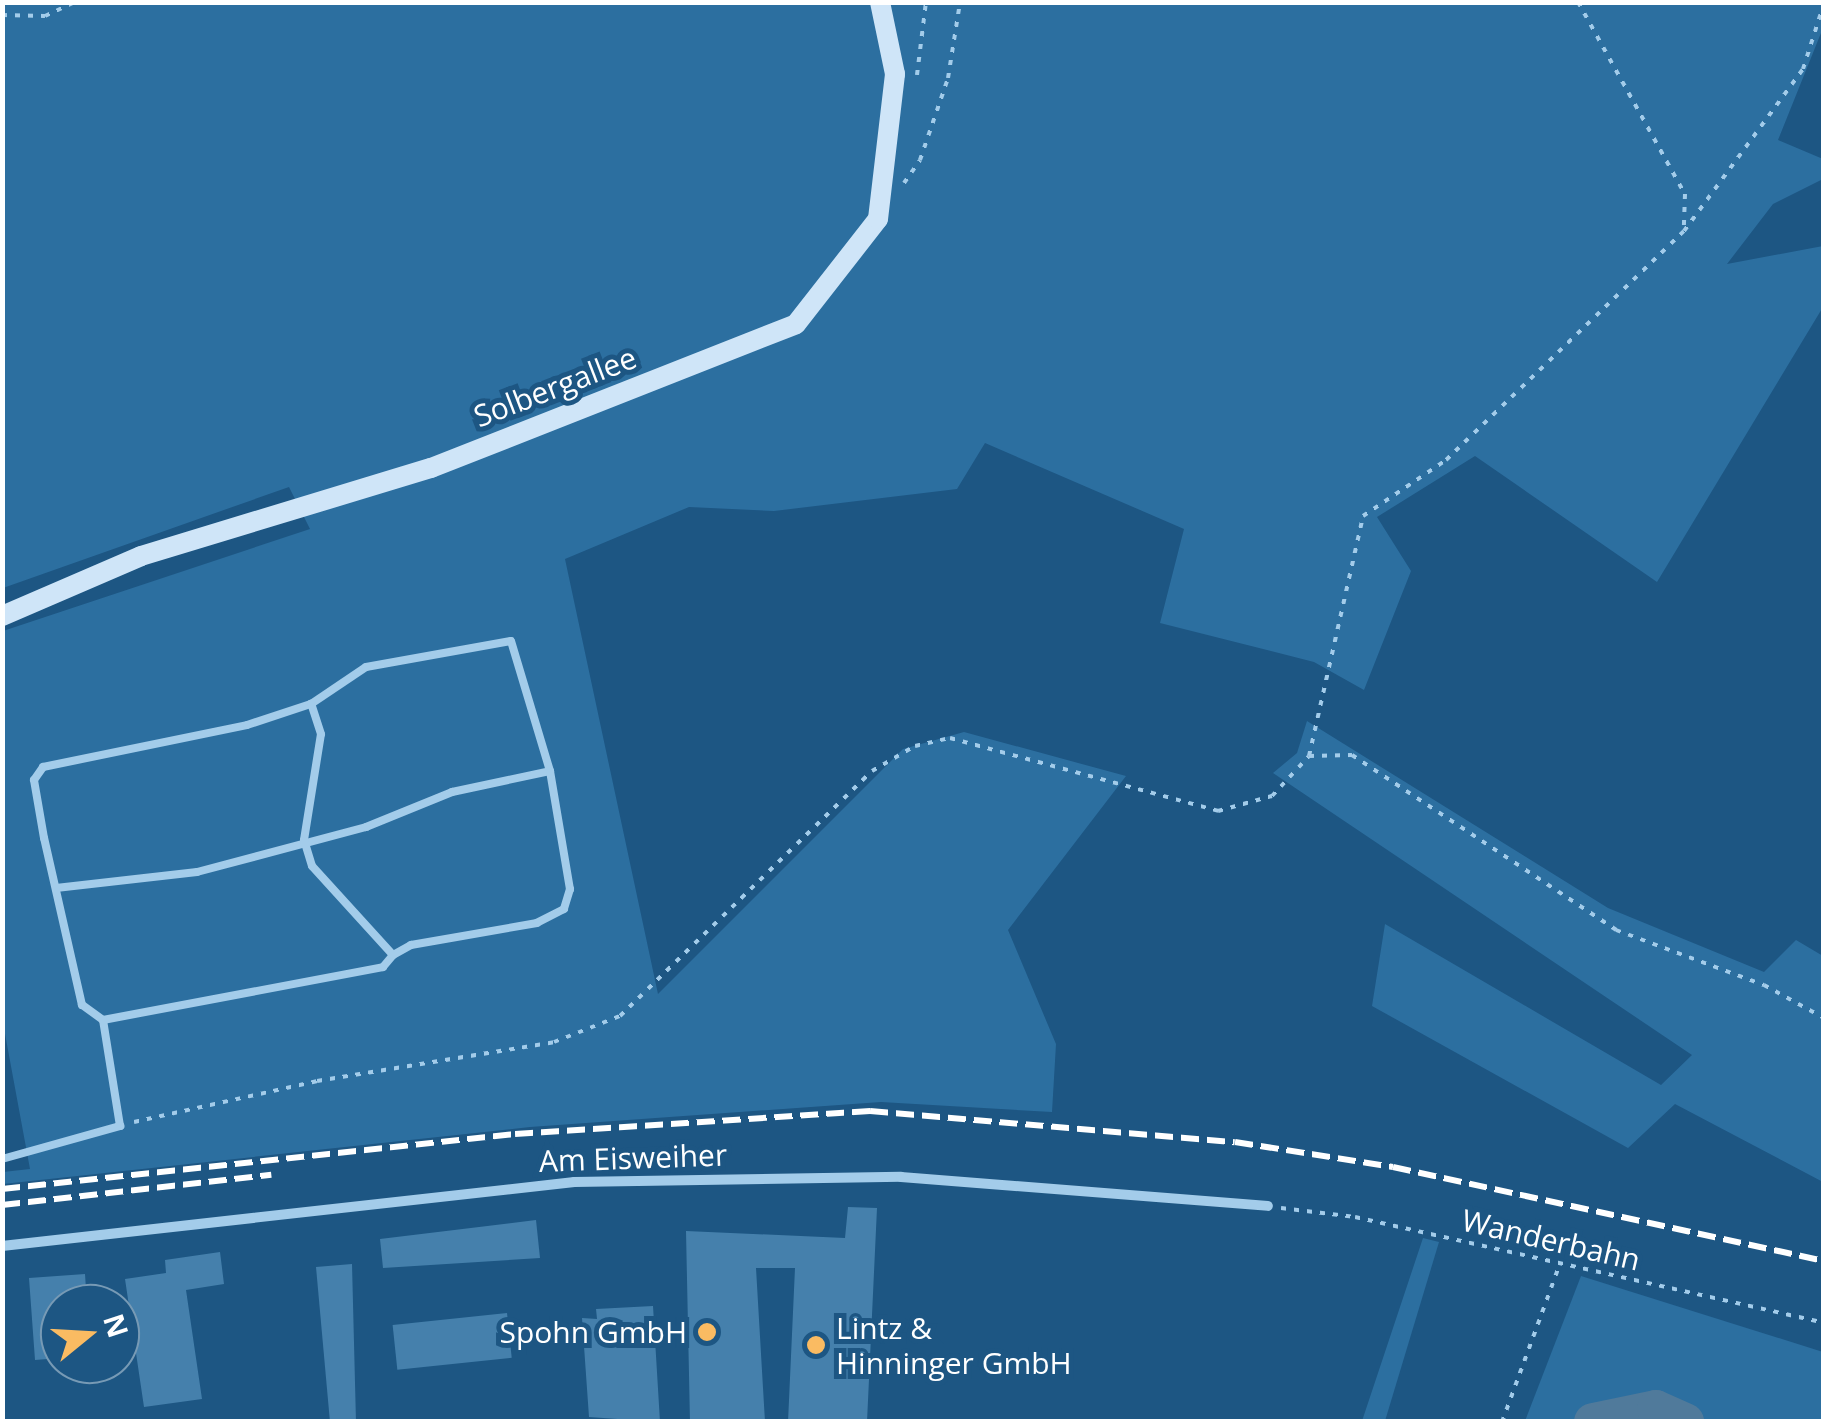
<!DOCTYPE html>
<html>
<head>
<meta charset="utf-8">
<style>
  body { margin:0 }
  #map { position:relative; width:1826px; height:1424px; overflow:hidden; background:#1d5683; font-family:"Open Sans",sans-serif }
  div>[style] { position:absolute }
  .green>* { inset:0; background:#2c6fa0 }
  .river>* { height:38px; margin:-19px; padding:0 19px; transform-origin:19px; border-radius:19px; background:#507a9b }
  .building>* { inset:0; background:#4580ac; transform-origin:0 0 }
  .path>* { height:4px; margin-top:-2px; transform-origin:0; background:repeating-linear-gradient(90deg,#a3ccea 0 5px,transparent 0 13px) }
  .lane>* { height:8px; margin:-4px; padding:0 4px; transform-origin:4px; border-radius:4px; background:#a3ccea }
  .street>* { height:10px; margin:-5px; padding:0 5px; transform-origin:5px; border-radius:5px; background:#a3ccea }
  .secondary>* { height:20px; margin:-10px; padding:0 10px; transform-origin:10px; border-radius:10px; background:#cfe5f8 }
  .rail>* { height:6px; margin-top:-3px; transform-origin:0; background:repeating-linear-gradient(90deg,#fff 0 18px,transparent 0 26px) }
  .dots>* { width:28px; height:28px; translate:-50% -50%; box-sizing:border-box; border:5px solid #1d5683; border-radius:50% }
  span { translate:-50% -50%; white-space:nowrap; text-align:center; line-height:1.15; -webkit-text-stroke:10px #1d5683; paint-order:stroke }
  .street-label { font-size:30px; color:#fff }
  .poi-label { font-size:30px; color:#fff }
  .left { translate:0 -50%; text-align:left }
  .right { translate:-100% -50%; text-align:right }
  .frame { position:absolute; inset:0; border:5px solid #fff; pointer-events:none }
  .north { position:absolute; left:40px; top:1284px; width:100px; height:100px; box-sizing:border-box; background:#1d5683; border:2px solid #779ab5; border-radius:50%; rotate:72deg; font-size:28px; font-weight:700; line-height:40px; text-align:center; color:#fff }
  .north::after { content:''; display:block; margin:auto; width:35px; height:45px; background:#fabb62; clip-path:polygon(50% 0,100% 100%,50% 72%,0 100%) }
</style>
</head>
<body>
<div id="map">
  <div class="green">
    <i style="clip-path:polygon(2px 3px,1823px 3px,1823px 28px,1778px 140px,1823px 159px,1823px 179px,1773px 204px,1727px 264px,1823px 246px,1823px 307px,1657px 582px,1475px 456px,1377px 517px,1411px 571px,1364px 690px,1314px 662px,1160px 623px,1184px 529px,985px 443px,957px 489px,774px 511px,689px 507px,565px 559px,658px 994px,903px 749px,964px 732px,1126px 776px,1008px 930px,1056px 1044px,1052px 1112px,881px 1102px,530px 1127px,3px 1184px,3px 1172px,30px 1169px,3px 1023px,3px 631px,310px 529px,289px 487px,3px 588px)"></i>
    <i style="clip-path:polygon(1307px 721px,1608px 908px,1764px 972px,1796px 940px,1823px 956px,1823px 1182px,1675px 1104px,1628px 1148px,1372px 1006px,1385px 924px,1661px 1085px,1692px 1055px,1273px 773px,1297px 753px)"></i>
    <i style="clip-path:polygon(1423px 1238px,1439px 1242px,1385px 1421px,1362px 1421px)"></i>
    <i style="clip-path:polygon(1581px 1276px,1823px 1352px,1823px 1421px,1525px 1421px)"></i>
  </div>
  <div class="river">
    <i style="left:1593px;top:1422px;width:64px;rotate:-11.7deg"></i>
    <i style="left:1656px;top:1409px;width:32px;rotate:24deg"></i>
  </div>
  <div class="building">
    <i style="clip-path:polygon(848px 1207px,877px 1208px,867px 1422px,788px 1422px,795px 1268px,756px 1268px,765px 1422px,690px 1422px,686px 1231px,845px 1238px)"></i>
    <i style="clip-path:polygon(536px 1220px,540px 1258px,383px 1268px,380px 1239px)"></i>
    <i style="clip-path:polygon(220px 1252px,224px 1284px,186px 1290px,202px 1399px,144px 1407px,125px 1279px,166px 1273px,165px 1260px)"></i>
    <i style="clip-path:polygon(352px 1264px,356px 1422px,330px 1422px,316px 1267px)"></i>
    <i style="clip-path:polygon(85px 1274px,87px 1304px,60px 1304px,60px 1358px,35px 1360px,29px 1278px)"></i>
    <i style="clip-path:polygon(653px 1306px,660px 1422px,589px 1417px,582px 1318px,597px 1319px,596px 1309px)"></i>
    <i style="left:507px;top:1313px;width:45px;height:115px;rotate:84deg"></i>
  </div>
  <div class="path">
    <i style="left:1578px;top:2px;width:220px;rotate:60.9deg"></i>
    <i style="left:1685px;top:194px;width:36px;rotate:92deg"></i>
    <i style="left:2px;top:15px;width:43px;rotate:1.3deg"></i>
    <i style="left:45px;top:16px;width:33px;rotate:-25deg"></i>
    <i style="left:917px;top:75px;width:74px;rotate:-83deg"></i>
    <i style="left:904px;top:183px;width:28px;rotate:-55deg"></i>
    <i style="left:920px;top:160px;width:87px;rotate:-71.1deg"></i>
    <i style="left:948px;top:78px;width:77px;rotate:-81deg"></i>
    <i style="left:1309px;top:756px;width:246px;rotate:-77.3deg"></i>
    <i style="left:1363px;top:516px;width:100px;rotate:-34deg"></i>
    <i style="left:1446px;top:460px;width:330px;rotate:-43.9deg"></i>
    <i style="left:1684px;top:231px;width:201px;rotate:-53.7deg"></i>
    <i style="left:1803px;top:69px;width:69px;rotate:-72.3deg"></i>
    <i style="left:134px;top:1122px;width:188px;rotate:-12.6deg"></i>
    <i style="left:317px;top:1081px;width:240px;rotate:-9.3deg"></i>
    <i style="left:554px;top:1042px;width:71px;rotate:-21.5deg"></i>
    <i style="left:620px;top:1016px;width:351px;rotate:-44.2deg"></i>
    <i style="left:872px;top:771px;width:50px;rotate:-30.2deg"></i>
    <i style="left:915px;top:746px;width:36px;rotate:-13deg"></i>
    <i style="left:950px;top:738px;width:278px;rotate:15.2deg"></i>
    <i style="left:1218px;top:811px;width:56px;rotate:-15.5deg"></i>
    <i style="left:1272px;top:796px;width:54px;rotate:-47.2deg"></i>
    <i style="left:1309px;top:756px;width:43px;rotate:-1.3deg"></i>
    <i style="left:1352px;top:755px;width:317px;rotate:33.5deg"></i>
    <i style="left:1616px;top:930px;width:158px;rotate:20.4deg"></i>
    <i style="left:1764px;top:985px;width:68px;rotate:28.8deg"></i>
    <i style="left:1281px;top:1208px;width:75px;rotate:6.9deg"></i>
    <i style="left:1355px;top:1217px;width:481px;rotate:12.7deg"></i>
    <i style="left:1502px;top:1422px;width:166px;rotate:-69.9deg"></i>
  </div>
  <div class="lane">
    <i style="left:56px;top:888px;width:142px;rotate:-6.5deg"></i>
    <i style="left:197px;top:872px;width:175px;rotate:-14.9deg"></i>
    <i style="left:366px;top:827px;width:93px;rotate:-22.1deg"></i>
    <i style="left:452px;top:792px;width:100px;rotate:-12.1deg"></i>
    <i style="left:103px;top:1020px;width:285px;rotate:-10.7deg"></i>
    <i style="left:383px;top:967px;width:16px;rotate:-50deg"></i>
    <i style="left:2px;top:1159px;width:123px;rotate:-15.6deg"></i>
    <i style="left:120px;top:1126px;width:107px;rotate:-99.1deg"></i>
    <i style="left:103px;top:1020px;width:26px;rotate:-144deg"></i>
    <i style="left:82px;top:1005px;width:171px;rotate:-102.8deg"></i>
    <i style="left:44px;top:838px;width:59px;rotate:-99.8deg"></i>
    <i style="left:34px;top:780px;width:16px;rotate:-55deg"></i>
    <i style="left:43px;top:767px;width:208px;rotate:-11.6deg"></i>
    <i style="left:247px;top:725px;width:67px;rotate:-18.2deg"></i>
    <i style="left:311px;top:704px;width:66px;rotate:-33.9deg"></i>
    <i style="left:366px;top:667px;width:147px;rotate:-10.2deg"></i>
    <i style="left:511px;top:641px;width:136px;rotate:73.3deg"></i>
    <i style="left:550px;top:771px;width:120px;rotate:80.4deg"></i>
    <i style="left:570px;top:889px;width:21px;rotate:107deg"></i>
    <i style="left:564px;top:909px;width:30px;rotate:153deg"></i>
    <i style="left:537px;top:923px;width:128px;rotate:170.1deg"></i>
    <i style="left:411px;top:945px;width:21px;rotate:151deg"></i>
    <i style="left:393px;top:955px;width:120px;rotate:-132.3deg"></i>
    <i style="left:312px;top:866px;width:27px;rotate:-107deg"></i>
    <i style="left:304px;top:840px;width:107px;rotate:-80.9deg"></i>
    <i style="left:321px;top:734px;width:32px;rotate:-108deg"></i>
  </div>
  <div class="street">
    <i style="left:2px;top:1246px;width:576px;rotate:-6.38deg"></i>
    <i style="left:574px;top:1182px;width:327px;rotate:-0.9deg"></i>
    <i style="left:901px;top:1177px;width:368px;rotate:4.5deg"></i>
  </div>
  <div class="secondary">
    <i style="left:2px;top:616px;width:151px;rotate:-23.3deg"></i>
    <i style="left:141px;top:556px;width:303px;rotate:-16.9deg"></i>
    <i style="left:431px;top:468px;width:392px;rotate:-21.5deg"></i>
    <i style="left:796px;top:324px;width:133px;rotate:-52deg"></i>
    <i style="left:878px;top:219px;width:146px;rotate:-83.3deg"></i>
    <i style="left:895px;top:74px;width:74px;rotate:-101.8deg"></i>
  </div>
  <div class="rail">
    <i style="left:2px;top:1189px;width:516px;rotate:-6.12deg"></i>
    <i style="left:515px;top:1134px;width:356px;rotate:-3.7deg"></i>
    <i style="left:870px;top:1111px;width:366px;rotate:4.9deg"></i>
    <i style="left:1235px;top:1142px;width:160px;rotate:9deg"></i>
    <i style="left:1393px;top:1167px;width:441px;rotate:12.3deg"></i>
    <i style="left:2px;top:1205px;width:271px;rotate:-6.4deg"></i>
  </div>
  <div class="dots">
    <i style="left:707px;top:1332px;background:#fabb62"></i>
    <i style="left:816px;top:1345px;background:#fabb62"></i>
  </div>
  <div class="street-label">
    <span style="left:555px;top:387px;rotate:-21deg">Solbergallee</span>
    <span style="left:633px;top:1158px;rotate:-2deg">Am Eisweiher</span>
    <span style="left:1551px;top:1240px;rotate:13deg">Wanderbahn</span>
  </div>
  <div class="poi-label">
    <span class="left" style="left:836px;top:1345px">Lintz &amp;<br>Hinninger GmbH</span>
    <span class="right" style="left:687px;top:1332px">Spohn GmbH</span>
  </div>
  <div class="frame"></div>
  <div class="north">N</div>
</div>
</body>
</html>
